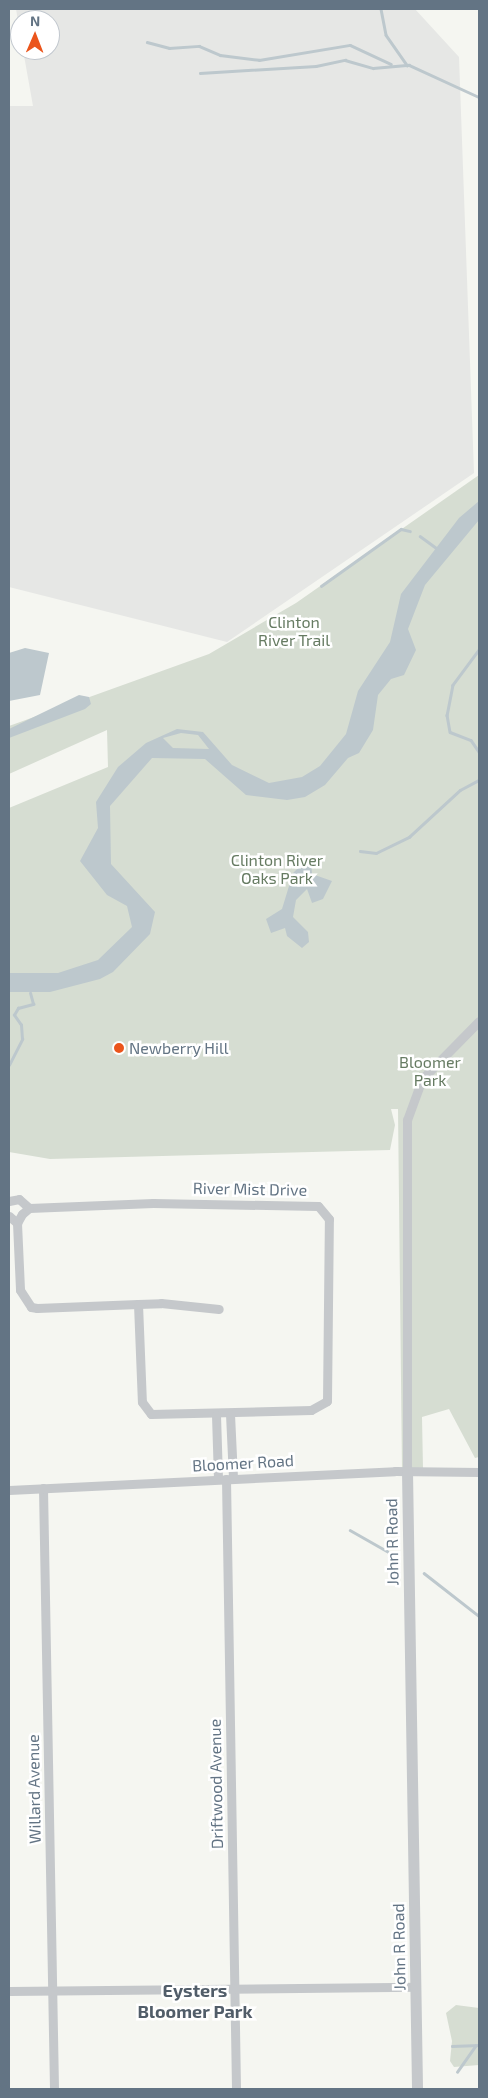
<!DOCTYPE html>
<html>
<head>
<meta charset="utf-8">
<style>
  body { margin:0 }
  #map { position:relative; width:488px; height:2098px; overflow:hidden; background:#f5f6f1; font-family:"Exo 2",sans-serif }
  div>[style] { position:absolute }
  .built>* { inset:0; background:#e6e7e5 }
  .green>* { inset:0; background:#d6ddd2 }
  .water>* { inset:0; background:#bdc8cd }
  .stream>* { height:2.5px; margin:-1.25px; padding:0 1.25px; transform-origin:1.25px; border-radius:1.25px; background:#bdc8cd }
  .minor>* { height:9px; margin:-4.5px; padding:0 4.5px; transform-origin:4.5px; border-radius:4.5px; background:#c5c8cb }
  .tertiary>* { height:11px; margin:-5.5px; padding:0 5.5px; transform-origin:5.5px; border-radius:5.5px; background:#c5c8cb }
  .dots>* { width:14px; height:14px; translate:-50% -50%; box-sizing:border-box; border:2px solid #fff; border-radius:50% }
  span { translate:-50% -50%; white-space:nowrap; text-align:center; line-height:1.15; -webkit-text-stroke:5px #fff; paint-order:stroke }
  .park-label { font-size:16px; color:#667b62 }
  .poi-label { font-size:16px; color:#637484 }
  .left { translate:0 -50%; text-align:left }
  .street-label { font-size:16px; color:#637484 }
  .neighbourhood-label { font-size:18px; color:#515d69; font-weight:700 }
  .frame { position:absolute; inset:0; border:10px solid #637484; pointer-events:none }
  .north { position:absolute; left:10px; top:10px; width:50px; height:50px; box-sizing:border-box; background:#fff; border:1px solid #c1c7ce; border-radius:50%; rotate:1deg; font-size:14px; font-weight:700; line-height:20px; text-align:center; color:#637484 }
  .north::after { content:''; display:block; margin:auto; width:18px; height:22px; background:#eb551c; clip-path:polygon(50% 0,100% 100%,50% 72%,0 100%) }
</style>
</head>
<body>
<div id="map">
  <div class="built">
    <i style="clip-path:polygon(16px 9px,415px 9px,459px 57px,474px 473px,227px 642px,9px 587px,9px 106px,33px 106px,23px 50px,50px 50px,50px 20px,20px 20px,20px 33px)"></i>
  </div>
  <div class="green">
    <i style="clip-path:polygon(479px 475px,479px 1457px,475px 1458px,449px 1409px,422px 1417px,423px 1469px,402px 1469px,398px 1109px,391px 1109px,395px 1125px,390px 1150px,50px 1159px,9px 1152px,9px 808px,108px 767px,107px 730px,9px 774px,9px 726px,209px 654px,296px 603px)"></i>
    <i style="clip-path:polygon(456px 2005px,479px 2008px,479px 2065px,454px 2067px,450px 2061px,452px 2041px,446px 2013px)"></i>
  </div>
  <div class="water">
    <i style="clip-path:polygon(evenodd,479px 501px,479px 520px,425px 585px,408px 629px,416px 650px,404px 675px,391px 679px,378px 695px,373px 730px,359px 753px,348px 758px,325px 785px,305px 797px,287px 800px,246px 795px,205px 759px,152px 758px,110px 806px,111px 864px,155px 912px,150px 934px,113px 972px,100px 979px,50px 992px,9px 992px,9px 973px,58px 973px,98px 960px,132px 927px,127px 906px,107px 895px,80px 861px,98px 828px,96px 802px,118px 767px,146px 743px,177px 729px,203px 732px,232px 765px,269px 783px,302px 777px,320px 766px,346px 734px,358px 691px,390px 642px,401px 594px,459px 518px,479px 501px,181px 733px,198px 735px,209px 749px,173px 748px,163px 738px,181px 733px)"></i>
    <i style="clip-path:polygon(25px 648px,49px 653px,40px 695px,9px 701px,9px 653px)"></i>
    <i style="clip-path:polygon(79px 695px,89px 697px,91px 704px,85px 709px,9px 738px,9px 729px)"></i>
    <i style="clip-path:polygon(311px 856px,312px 874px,332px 881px,323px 899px,312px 903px,307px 889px,296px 900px,293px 917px,308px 932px,309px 942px,302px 948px,287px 936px,285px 928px,271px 933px,266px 919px,282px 909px,293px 873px)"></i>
  </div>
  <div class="stream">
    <i style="left:29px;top:9px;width:1px"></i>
    <i style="left:381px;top:9px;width:26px;rotate:79deg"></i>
    <i style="left:386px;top:35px;width:37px;rotate:55deg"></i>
    <i style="left:147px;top:42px;width:23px;rotate:15deg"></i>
    <i style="left:169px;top:48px;width:30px;rotate:-4deg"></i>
    <i style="left:199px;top:46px;width:23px;rotate:23deg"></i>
    <i style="left:220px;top:55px;width:39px;rotate:7deg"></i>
    <i style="left:259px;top:60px;width:92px;rotate:-9.4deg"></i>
    <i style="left:350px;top:45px;width:45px;rotate:24.9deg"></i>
    <i style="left:200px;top:73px;width:116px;rotate:-3.5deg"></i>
    <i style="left:316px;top:66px;width:30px;rotate:-12deg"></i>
    <i style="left:345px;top:60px;width:29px;rotate:16deg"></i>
    <i style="left:373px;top:68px;width:36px;rotate:-5deg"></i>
    <i style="left:409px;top:65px;width:77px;rotate:24.6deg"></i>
    <i style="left:420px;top:536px;width:19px;rotate:36deg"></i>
    <i style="left:321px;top:586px;width:98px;rotate:-35.5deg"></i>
    <i style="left:401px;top:529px;width:9px;rotate:13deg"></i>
    <i style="left:479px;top:650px;width:44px;rotate:126.6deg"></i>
    <i style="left:453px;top:685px;width:31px;rotate:101deg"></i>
    <i style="left:447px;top:715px;width:17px;rotate:80deg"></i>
    <i style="left:450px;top:732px;width:22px;rotate:21deg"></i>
    <i style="left:471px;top:740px;width:14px;rotate:56deg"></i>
    <i style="left:360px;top:851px;width:16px;rotate:7deg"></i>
    <i style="left:376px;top:853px;width:37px;rotate:-26deg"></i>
    <i style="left:409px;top:837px;width:69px;rotate:-42.7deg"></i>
    <i style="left:460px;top:790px;width:21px;rotate:-28deg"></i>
    <i style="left:9px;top:1065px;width:29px;rotate:-63deg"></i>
    <i style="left:22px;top:1039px;width:14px;rotate:-94deg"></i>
    <i style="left:21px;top:1025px;width:12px;rotate:-125deg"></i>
    <i style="left:14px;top:1015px;width:8px;rotate:-60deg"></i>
    <i style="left:18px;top:1008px;width:16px;rotate:-15deg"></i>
    <i style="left:33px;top:1004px;width:11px;rotate:-105deg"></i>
    <i style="left:350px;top:1530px;width:43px;rotate:29.6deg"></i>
    <i style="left:424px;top:1573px;width:70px;rotate:38deg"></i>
    <i style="left:452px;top:2046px;width:27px;rotate:-2deg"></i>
    <i style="left:457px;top:2072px;width:32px;rotate:-55deg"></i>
  </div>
  <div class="minor">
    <i style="left:9px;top:1201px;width:10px;rotate:-11deg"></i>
    <i style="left:19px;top:1199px;width:13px;rotate:42deg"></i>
    <i style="left:9px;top:1216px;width:11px;rotate:41deg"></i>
    <i style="left:138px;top:1304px;width:98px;rotate:87.7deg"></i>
    <i style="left:142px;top:1402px;width:15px;rotate:53deg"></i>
    <i style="left:151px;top:1414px;width:160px;rotate:-1.4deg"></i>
    <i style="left:311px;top:1410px;width:18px;rotate:-29deg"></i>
    <i style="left:327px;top:1401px;width:182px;rotate:-89.4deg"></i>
    <i style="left:329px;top:1219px;width:17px;rotate:-130deg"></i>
    <i style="left:318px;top:1206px;width:165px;rotate:-179deg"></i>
    <i style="left:153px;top:1203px;width:124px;rotate:177.7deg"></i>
    <i style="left:29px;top:1208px;width:9px;rotate:139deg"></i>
    <i style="left:22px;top:1214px;width:10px;rotate:119deg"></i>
    <i style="left:17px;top:1223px;width:67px;rotate:87.4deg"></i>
    <i style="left:20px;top:1290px;width:20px;rotate:57deg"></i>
    <i style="left:31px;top:1307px;width:6px;rotate:9deg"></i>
    <i style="left:37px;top:1308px;width:101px;rotate:-2.3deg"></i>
    <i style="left:138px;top:1304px;width:23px;rotate:-2deg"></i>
    <i style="left:161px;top:1303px;width:58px;rotate:5.9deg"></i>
    <i style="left:230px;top:1414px;width:64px;rotate:87.3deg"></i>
    <i style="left:216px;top:1415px;width:64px;rotate:88.2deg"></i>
    <i style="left:407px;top:1471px;width:351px;rotate:-90deg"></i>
    <i style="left:407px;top:1120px;width:44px;rotate:-69.9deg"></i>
    <i style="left:422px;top:1079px;width:81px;rotate:-45.5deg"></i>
    <i style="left:226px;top:1479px;width:610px;rotate:89.06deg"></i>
    <i style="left:43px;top:1488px;width:601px;rotate:88.95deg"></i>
    <i style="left:9px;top:1490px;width:386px;rotate:-2.8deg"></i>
    <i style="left:395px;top:1471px;width:84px;rotate:0.7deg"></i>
    <i style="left:9px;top:1991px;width:407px;rotate:-0.6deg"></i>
  </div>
  <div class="tertiary">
    <i style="left:407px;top:1471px;width:618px;rotate:89.07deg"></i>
  </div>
  <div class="dots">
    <i style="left:119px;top:1048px;background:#eb551c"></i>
  </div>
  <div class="park-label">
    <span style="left:294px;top:631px">Clinton<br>River Trail</span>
    <span style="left:277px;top:869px">Clinton River<br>Oaks Park</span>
    <span style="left:430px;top:1071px">Bloomer<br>Park</span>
  </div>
  <div class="poi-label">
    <span class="left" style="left:129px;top:1048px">Newberry Hill</span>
  </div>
  <div class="street-label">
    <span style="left:250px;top:1189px;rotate:1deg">River Mist Drive</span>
    <span style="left:243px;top:1463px;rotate:-3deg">Bloomer Road</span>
    <span style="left:392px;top:1542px;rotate:-91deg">John R Road</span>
    <span style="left:216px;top:1784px;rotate:-91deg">Driftwood Avenue</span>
    <span style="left:34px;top:1789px;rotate:-91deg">Willard Avenue</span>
    <span style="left:399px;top:1947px;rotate:-91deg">John R Road</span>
  </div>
  <div class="neighbourhood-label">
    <span style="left:195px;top:2001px">Eysters<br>Bloomer Park</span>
  </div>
  <div class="frame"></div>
  <div class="north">N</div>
</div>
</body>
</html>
